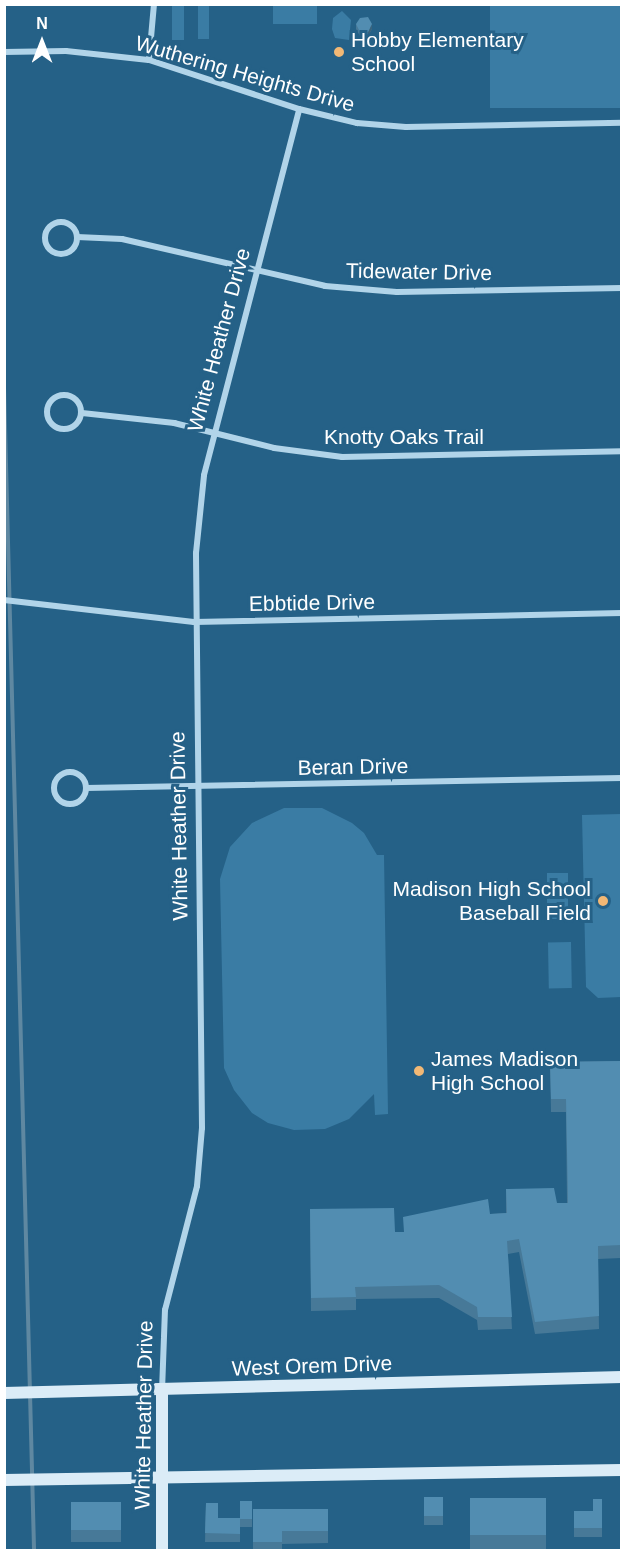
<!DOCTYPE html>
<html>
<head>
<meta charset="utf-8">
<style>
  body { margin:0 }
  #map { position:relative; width:626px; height:1555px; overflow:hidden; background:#256187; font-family:Arial,sans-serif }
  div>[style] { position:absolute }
  .green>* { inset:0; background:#3a7ca4; transform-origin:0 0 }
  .stream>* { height:4px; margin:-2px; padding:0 2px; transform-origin:2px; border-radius:2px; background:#5f88a1 }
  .street>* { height:6px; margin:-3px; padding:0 3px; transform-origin:3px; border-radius:3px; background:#b1d4e9 }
  .street>.ring { margin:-3px; padding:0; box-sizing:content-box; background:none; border:6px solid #b1d4e9; border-radius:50% }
  .secondary>* { height:12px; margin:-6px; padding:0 6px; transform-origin:6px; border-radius:6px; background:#dbecf7 }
  .wall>* { inset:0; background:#477998; transform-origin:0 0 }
  .shaded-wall>* { inset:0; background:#39637c }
  .building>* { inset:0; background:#528db1; transform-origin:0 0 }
  .dots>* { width:16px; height:16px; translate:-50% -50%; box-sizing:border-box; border:3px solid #256187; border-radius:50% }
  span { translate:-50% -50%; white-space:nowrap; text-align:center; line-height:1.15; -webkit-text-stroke:6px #256187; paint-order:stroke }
  .poi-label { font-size:21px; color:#fff }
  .left { translate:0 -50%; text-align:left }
  .right { translate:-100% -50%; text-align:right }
  .street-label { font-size:21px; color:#fff }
  .frame { position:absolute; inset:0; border:6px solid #fff; pointer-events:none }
  .north { position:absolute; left:12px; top:12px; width:60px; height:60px; -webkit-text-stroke:4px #256187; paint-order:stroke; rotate:0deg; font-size:16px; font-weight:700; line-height:24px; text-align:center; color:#fff }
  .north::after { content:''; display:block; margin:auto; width:21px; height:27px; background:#fff; clip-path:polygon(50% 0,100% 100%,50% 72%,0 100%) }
</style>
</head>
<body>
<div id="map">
  <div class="green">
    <i style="left:172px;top:5px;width:12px;height:35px"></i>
    <i style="left:198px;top:5px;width:11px;height:34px"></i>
    <i style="left:273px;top:5px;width:44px;height:19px"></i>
    <i style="left:490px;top:5px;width:131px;height:103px"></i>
    <i style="clip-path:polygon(342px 11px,351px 20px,349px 40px,335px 38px,332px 29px,333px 18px)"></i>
    <i style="clip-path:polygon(284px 808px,322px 808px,352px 823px,364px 833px,377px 855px,384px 855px,388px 1114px,375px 1115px,374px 1094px,349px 1119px,325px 1129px,294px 1130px,268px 1123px,252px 1113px,234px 1090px,224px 1068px,220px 879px,230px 847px,252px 823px)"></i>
    <i style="clip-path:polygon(621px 814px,621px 997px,598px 998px,586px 987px,582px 815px)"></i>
    <i style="left:547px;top:873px;width:21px;height:46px"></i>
    <i style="left:571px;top:942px;width:46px;height:23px;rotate:89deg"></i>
  </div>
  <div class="stream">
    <i style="left:4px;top:387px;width:1163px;rotate:88.52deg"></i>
  </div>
  <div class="street">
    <i style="left:4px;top:52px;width:62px;rotate:-0.9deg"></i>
    <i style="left:66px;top:51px;width:83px;rotate:6.2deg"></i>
    <i style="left:149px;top:60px;width:158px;rotate:18.1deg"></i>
    <i style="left:299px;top:109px;width:60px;rotate:13.6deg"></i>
    <i style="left:357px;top:123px;width:49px;rotate:4.7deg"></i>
    <i style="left:406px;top:127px;width:216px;rotate:-1.1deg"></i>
    <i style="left:149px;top:60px;width:56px;rotate:-84.9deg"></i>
    <i class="ring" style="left:45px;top:222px;width:26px;height:26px"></i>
    <i style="left:77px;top:237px;width:45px;rotate:2.5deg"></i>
    <i style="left:122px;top:239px;width:208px;rotate:13deg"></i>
    <i style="left:325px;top:286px;width:72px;rotate:4.8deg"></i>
    <i style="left:397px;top:292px;width:225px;rotate:-1deg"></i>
    <i class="ring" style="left:47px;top:395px;width:28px;height:28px"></i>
    <i style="left:82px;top:413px;width:93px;rotate:6.2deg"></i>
    <i style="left:174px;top:423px;width:103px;rotate:14deg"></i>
    <i style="left:274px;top:448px;width:69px;rotate:7.5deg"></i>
    <i style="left:342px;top:457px;width:280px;rotate:-1.2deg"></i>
    <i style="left:4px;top:600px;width:191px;rotate:6.6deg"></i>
    <i style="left:194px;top:622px;width:428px;rotate:-1.2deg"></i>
    <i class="ring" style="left:54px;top:772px;width:26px;height:26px"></i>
    <i style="left:86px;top:788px;width:536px;rotate:-1.07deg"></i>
    <i style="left:162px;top:1391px;width:81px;rotate:-87.9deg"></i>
    <i style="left:165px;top:1310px;width:128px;rotate:-75.5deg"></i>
    <i style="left:197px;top:1186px;width:58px;rotate:-85.1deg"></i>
    <i style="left:202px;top:1128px;width:575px;rotate:-90.6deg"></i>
    <i style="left:196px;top:553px;width:78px;rotate:-84.1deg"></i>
    <i style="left:204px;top:475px;width:378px;rotate:-75.4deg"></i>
  </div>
  <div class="secondary">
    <i style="left:162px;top:1391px;width:159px;rotate:90deg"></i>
    <i style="left:4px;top:1393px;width:618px;rotate:-1.48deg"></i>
    <i style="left:4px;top:1480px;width:618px;rotate:-0.93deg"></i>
  </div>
  <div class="wall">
    <i style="clip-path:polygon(356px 24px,372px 29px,368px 36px,360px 36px,356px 29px)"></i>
    <i style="clip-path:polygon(621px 1061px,621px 1258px,598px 1259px,599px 1329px,535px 1334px,519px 1252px,508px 1254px,512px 1329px,478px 1330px,477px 1320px,439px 1298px,356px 1299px,356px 1310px,311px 1311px,310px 1209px,395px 1232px,403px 1232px,490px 1214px,506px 1213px,506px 1189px,557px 1203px,567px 1203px,566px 1112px,551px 1112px,550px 1062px)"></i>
    <i style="left:443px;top:1497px;width:28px;height:19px;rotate:90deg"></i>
    <i style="left:546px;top:1498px;width:53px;height:76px;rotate:90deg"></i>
    <i style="clip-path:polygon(602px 1499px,602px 1537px,574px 1537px,574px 1511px,593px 1511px)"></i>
    <i style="clip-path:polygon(252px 1501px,252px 1527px,240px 1527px,240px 1522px,240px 1542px,205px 1542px,206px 1503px,218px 1518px,240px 1518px)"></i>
    <i style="left:71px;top:1502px;width:50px;height:40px"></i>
    <i style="clip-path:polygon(253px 1509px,328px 1509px,328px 1543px,282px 1544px,282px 1551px,253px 1551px)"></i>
  </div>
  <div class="shaded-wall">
    <i style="clip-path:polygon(372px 24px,372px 29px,368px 36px,368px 32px)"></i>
  </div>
  <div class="building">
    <i style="clip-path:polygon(368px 17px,372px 24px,368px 32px,360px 32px,356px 24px,360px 18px)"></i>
    <i style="clip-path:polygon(621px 1061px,621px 1245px,598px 1246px,599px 1316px,535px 1322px,519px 1239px,507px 1241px,512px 1317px,478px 1317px,477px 1307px,439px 1285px,355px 1287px,356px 1297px,311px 1298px,310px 1209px,394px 1208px,395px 1232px,404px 1232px,403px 1217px,488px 1199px,490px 1214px,507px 1213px,506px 1189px,554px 1188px,557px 1203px,568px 1203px,566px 1099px,551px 1099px,550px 1062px)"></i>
    <i style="left:443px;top:1497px;width:19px;height:19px;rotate:90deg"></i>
    <i style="left:546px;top:1498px;width:37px;height:76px;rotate:90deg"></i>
    <i style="clip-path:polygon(593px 1499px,602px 1499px,602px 1528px,574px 1528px,574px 1511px,593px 1511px)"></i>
    <i style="left:240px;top:1501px;width:12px;height:18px"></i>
    <i style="left:71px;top:1502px;width:50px;height:28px"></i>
    <i style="clip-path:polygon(206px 1503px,218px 1503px,218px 1518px,240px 1518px,240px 1534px,205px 1533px)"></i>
    <i style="clip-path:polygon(253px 1509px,328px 1509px,328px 1531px,282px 1531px,282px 1542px,253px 1542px)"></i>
  </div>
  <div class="dots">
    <i style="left:339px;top:52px;background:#f2b875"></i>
    <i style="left:603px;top:901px;background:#f2b875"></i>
    <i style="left:419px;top:1071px;background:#f2b875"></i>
  </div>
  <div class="poi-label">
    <span class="left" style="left:351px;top:52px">Hobby Elementary<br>School</span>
    <span class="right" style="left:591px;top:901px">Madison High School<br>Baseball Field</span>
    <span class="left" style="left:431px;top:1071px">James Madison<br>High School</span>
  </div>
  <div class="street-label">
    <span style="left:245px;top:74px;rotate:16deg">Wuthering Heights Drive</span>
    <span style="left:419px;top:272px;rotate:1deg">Tidewater Drive</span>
    <span style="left:219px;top:340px;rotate:-75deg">White Heather Drive</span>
    <span style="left:404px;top:437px">Knotty Oaks Trail</span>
    <span style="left:312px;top:603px;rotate:-1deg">Ebbtide Drive</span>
    <span style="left:353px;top:767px;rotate:-1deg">Beran Drive</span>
    <span style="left:179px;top:826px;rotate:-91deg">White Heather Drive</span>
    <span style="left:312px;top:1366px;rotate:-2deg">West Orem Drive</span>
    <span style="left:144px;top:1415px;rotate:-89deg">White Heather Drive</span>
  </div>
  <div class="frame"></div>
  <div class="north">N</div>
</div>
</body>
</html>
